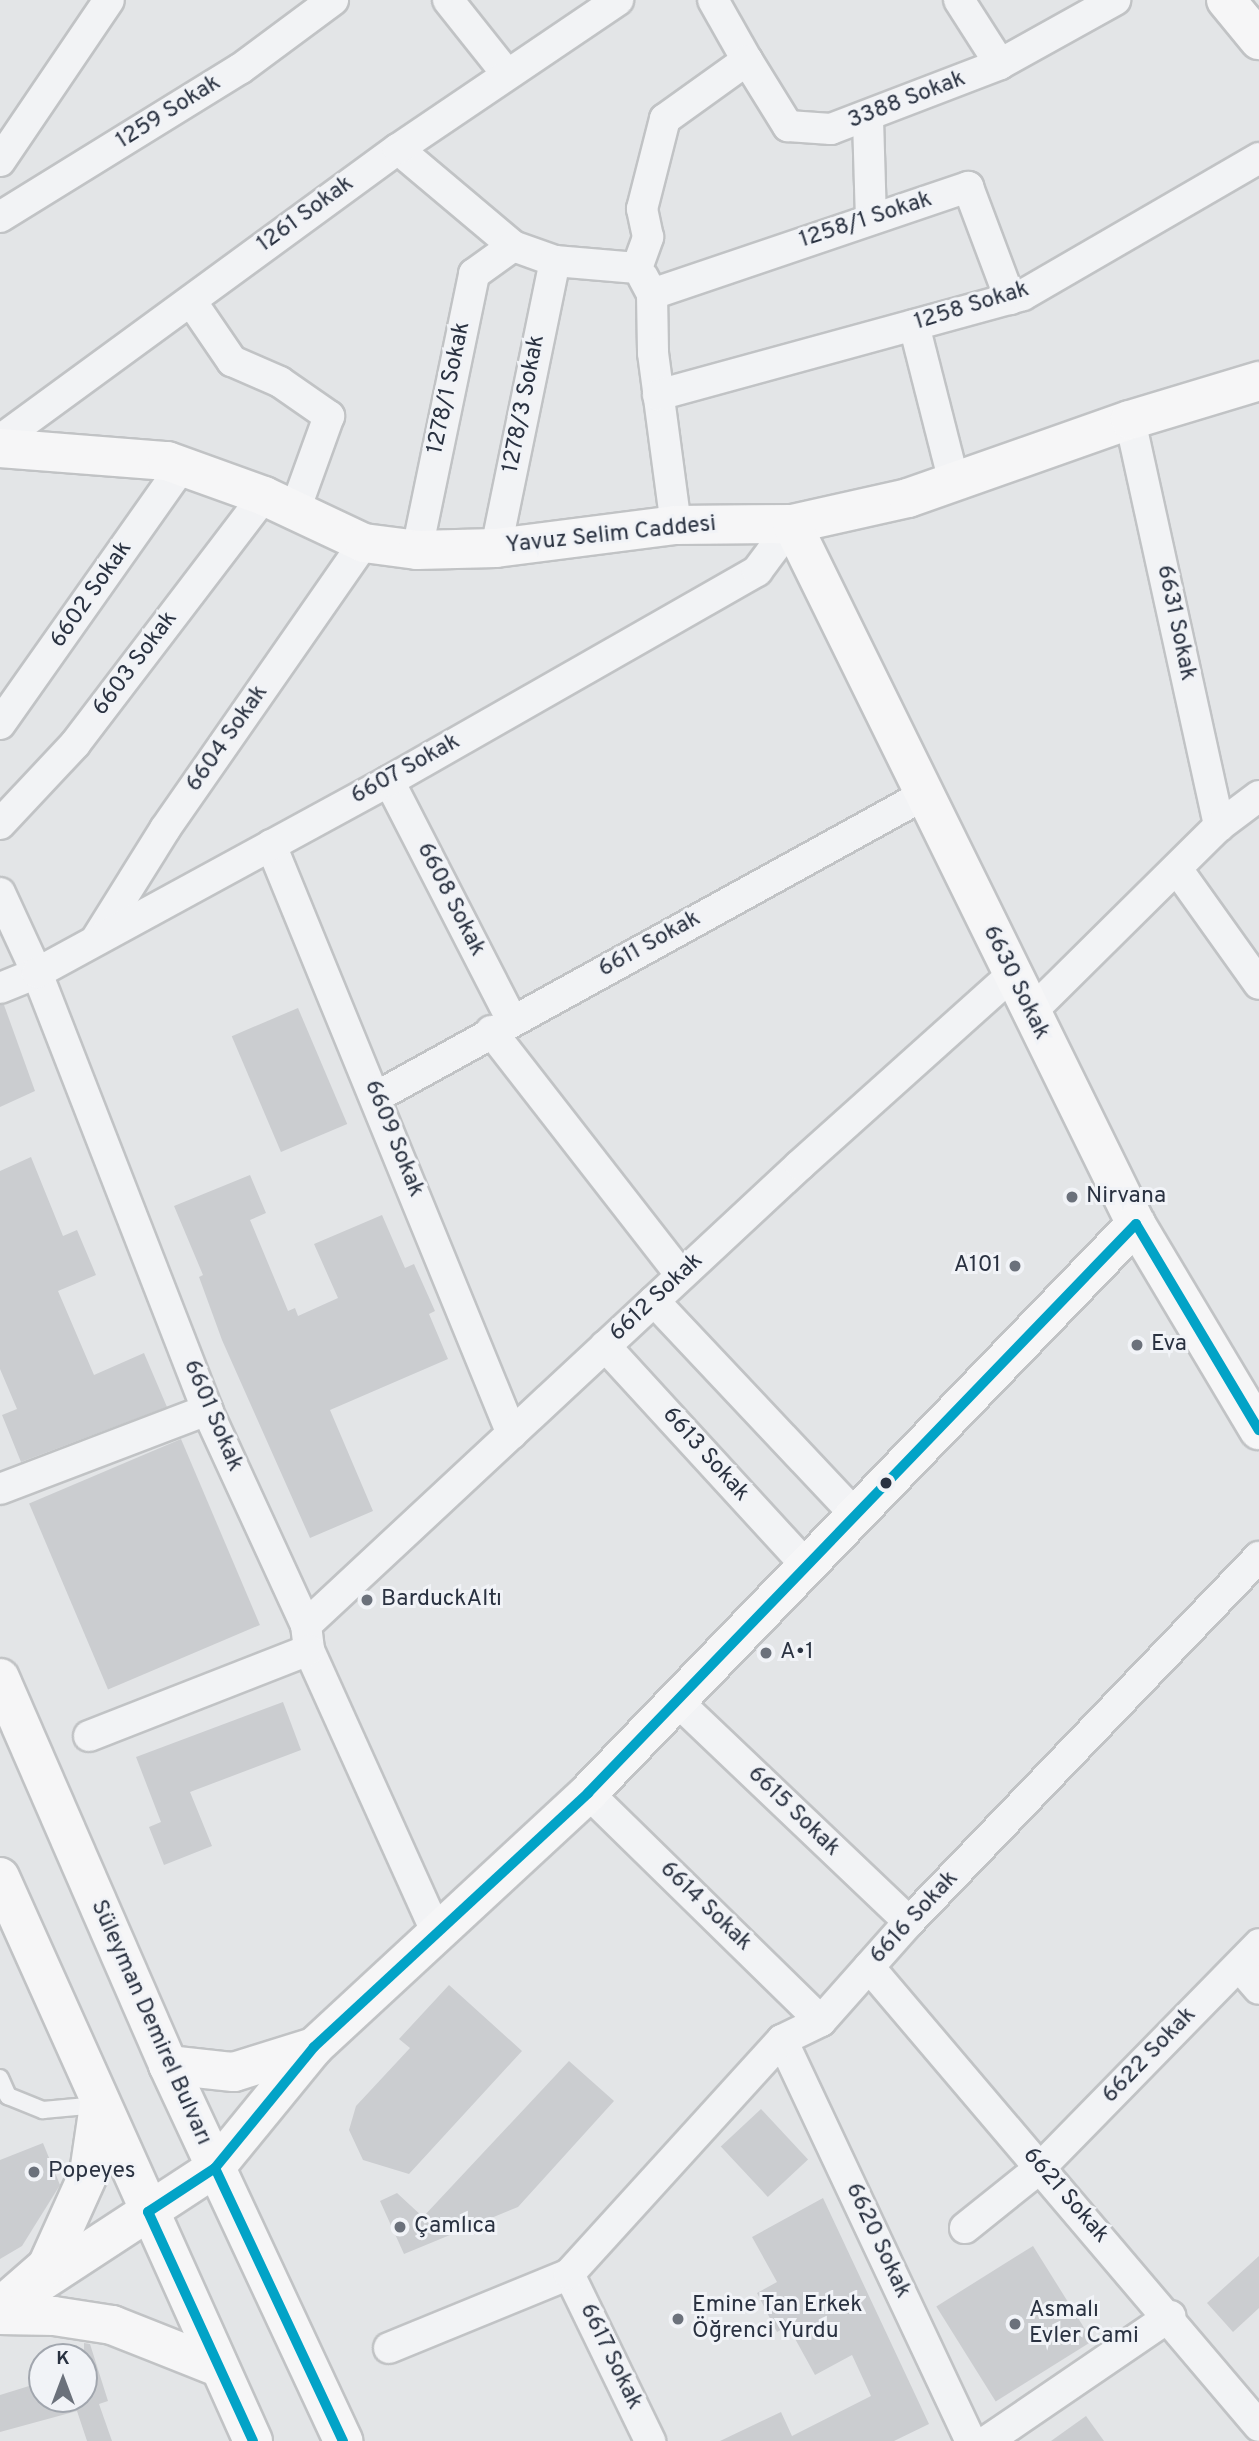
<!DOCTYPE html>
<html>
<head>
<meta charset="utf-8">
<style>
  body { margin:0 }
  #map { position:relative; width:1259px; height:2441px; overflow:hidden; background:#e3e5e7; font-family:Overpass,sans-serif }
  div>[style] { position:absolute }
  .building>* { inset:0; background:#cbcdd0; transform-origin:0 0 }
  .roads { filter:drop-shadow(2px 0 #c1c3c5) drop-shadow(-2px 0 #c1c3c5) drop-shadow(0 2px #c1c3c5) drop-shadow(0 -2px #c1c3c5) }
  .lane>* { height:16px; margin:-8px; padding:0 8px; transform-origin:8px; border-radius:8px; background:#f2f3f5 }
  .street>* { height:30px; margin:-15px; padding:0 15px; transform-origin:15px; border-radius:15px; background:#f2f3f5 }
  .secondary>* { height:38px; margin:-19px; padding:0 19px; transform-origin:19px; border-radius:19px; background:#f6f6f7 }
  .primary>* { height:38px; margin:-19px; padding:0 19px; transform-origin:19px; border-radius:19px; background:#f6f6f7 }
  .bus-1>* { height:10px; margin:-5px; padding:0 5px; transform-origin:5px; border-radius:5px; background:#02a3c7 }
  .dots>* { width:19px; height:19px; translate:-50% -50%; box-sizing:border-box; border:4px solid #f1f3f7; border-radius:50% }
  span { translate:-50% -50%; white-space:nowrap; text-align:center; line-height:1.15; -webkit-text-stroke:6px #f1f3f7; paint-order:stroke }
  .street-label { font-size:23px; color:#2a3241 }
  .poi-label { font-size:23px; color:#2a3241 }
  .left { translate:0 -50%; text-align:left }
  .right { translate:-100% -50%; text-align:right }
  .north { position:absolute; left:28px; top:2343px; width:70px; height:70px; box-sizing:border-box; background:#f1f3f7; border:2px solid #a1a6ae; border-radius:50%; rotate:0deg; font-size:19px; font-weight:700; line-height:28px; text-align:center; color:#2a3241 }
  .north::after { content:''; display:block; margin:auto; width:24px; height:32px; background:#6b717b; clip-path:polygon(50% 0,100% 100%,50% 72%,0 100%) }
</style>
</head>
<body>
<div id="map">
  <div class="building">
    <i style="clip-path:polygon(0 1005px,4px 1005px,35px 1091px,0 1107px)"></i>
    <i style="left:298px;top:1008px;width:126px;height:72px;rotate:67deg"></i>
    <i style="clip-path:polygon(31px 1157px,63px 1236px,77px 1230px,96px 1275px,58px 1291px,94px 1375px,144px 1353px,167px 1407px,21px 1462px,2px 1415px,17px 1409px,0 1369px,0 1171px)"></i>
    <i style="clip-path:polygon(250px 1175px,266px 1213px,250px 1220px,288px 1311px,295px 1308px,298px 1316px,338px 1298px,314px 1244px,382px 1215px,405px 1268px,414px 1264px,435px 1311px,429px 1314px,448px 1359px,330px 1410px,373px 1511px,310px 1538px,222px 1340px,199px 1277px,203px 1275px,174px 1206px)"></i>
    <i style="left:181px;top:1439px;width:202px;height:165px;rotate:67deg"></i>
    <i style="clip-path:polygon(283px 1702px,301px 1750px,190px 1792px,212px 1846px,164px 1865px,149px 1827px,161px 1822px,136px 1757px)"></i>
    <i style="clip-path:polygon(449px 1985px,522px 2051px,409px 2174px,363px 2160px,349px 2130px,356px 2106px,410px 2048px,399px 2039px)"></i>
    <i style="clip-path:polygon(569px 2061px,614px 2101px,518px 2207px,404px 2254px,380px 2201px,397px 2193px,423px 2217px)"></i>
    <i style="left:761px;top:2109px;width:69px;height:55px;rotate:47deg"></i>
    <i style="clip-path:polygon(43px 2143px,60px 2185px,22px 2246px,0 2259px,0 2160px)"></i>
    <i style="clip-path:polygon(823px 2198px,929px 2424px,894px 2441px,720px 2441px,781px 2412px,792px 2436px,871px 2396px,852px 2355px,815px 2375px,788px 2326px,777px 2332px,757px 2293px,777px 2282px,752px 2237px)"></i>
    <i style="left:1033px;top:2246px;width:112px;height:114px;rotate:58deg"></i>
    <i style="clip-path:polygon(1259px 2256px,1259px 2308px,1233px 2332px,1207px 2303px)"></i>
    <i style="clip-path:polygon(84px 2343px,90px 2344px,108px 2401px,99px 2404px,112px 2441px,87px 2441px,77px 2411px,0 2432px,0 2395px,42px 2382px,42px 2399px,84px 2399px)"></i>
    <i style="clip-path:polygon(1086px 2416px,1104px 2441px,1051px 2441px)"></i>
  </div>
  <div class="roads">
    <div class="lane">
      <i style="left:0;top:2078px;width:20px;rotate:66deg"></i>
      <i style="left:8px;top:2096px;width:38px;rotate:22deg"></i>
      <i style="left:43px;top:2110px;width:55px;rotate:-5.2deg"></i>
    </div>
    <div class="street">
      <i style="left:448px;top:0;width:93px;rotate:51.5deg"></i>
      <i style="left:713px;top:0;width:69px;rotate:60.5deg"></i>
      <i style="left:959px;top:0;width:76px;rotate:57.4deg"></i>
      <i style="left:868px;top:119px;width:100px;rotate:88.3deg"></i>
      <i style="left:398px;top:149px;width:150px;rotate:40.1deg"></i>
      <i style="left:513px;top:246px;width:45px;rotate:19.7deg"></i>
      <i style="left:555px;top:261px;width:82px;rotate:4.9deg"></i>
      <i style="left:637px;top:268px;width:33px;rotate:-70deg"></i>
      <i style="left:648px;top:237px;width:29px;rotate:-102deg"></i>
      <i style="left:642px;top:209px;width:93px;rotate:-75.7deg"></i>
      <i style="left:665px;top:119px;width:101px;rotate:-35.7deg"></i>
      <i style="left:747px;top:60px;width:78px;rotate:58.2deg"></i>
      <i style="left:788px;top:126px;width:43px;rotate:4deg"></i>
      <i style="left:831px;top:129px;width:181px;rotate:-21deg"></i>
      <i style="left:1000px;top:64px;width:132px;rotate:-29.1deg"></i>
      <i style="left:0;top:161px;width:194px;rotate:-55.9deg"></i>
      <i style="left:0;top:217px;width:282px;rotate:-31.7deg"></i>
      <i style="left:240px;top:69px;width:116px;rotate:-36.6deg"></i>
      <i style="left:643px;top:277px;width:19px;rotate:62deg"></i>
      <i style="left:652px;top:294px;width:59px;rotate:89deg"></i>
      <i style="left:653px;top:353px;width:174px;rotate:82.4deg"></i>
      <i style="left:652px;top:294px;width:334px;rotate:-18.7deg"></i>
      <i style="left:968px;top:187px;width:120px;rotate:69.4deg"></i>
      <i style="left:191px;top:301px;width:73px;rotate:55.7deg"></i>
      <i style="left:232px;top:361px;width:52px;rotate:23.6deg"></i>
      <i style="left:280px;top:382px;width:60px;rotate:34.8deg"></i>
      <i style="left:329px;top:416px;width:100px;rotate:109.9deg"></i>
      <i style="left:914px;top:325px;width:162px;rotate:75.7deg"></i>
      <i style="left:658px;top:395px;width:378px;rotate:-15.3deg"></i>
      <i style="left:1023px;top:295px;width:273px;rotate:-30.1deg"></i>
      <i style="left:1130px;top:420px;width:416px;rotate:77.6deg"></i>
      <i style="left:0;top:440px;width:493px;rotate:-36.2deg"></i>
      <i style="left:398px;top:149px;width:266px;rotate:-34.1deg"></i>
      <i style="left:496px;top:548px;width:293px;rotate:-78.4deg"></i>
      <i style="left:417px;top:550px;width:282px;rotate:-78.3deg"></i>
      <i style="left:474px;top:274px;width:48px;rotate:-35.7deg"></i>
      <i style="left:0;top:724px;width:317px;rotate:-54.8deg"></i>
      <i style="left:389px;top:781px;width:269px;rotate:62.8deg"></i>
      <i style="left:0;top:824px;width:110px;rotate:-46.8deg"></i>
      <i style="left:75px;top:744px;width:312px;rotate:-52.7deg"></i>
      <i style="left:271px;top:845px;width:636px;rotate:67.75deg"></i>
      <i style="left:1177px;top:869px;width:141px;rotate:54.5deg"></i>
      <i style="left:0;top:893px;width:88px;rotate:65.2deg"></i>
      <i style="left:37px;top:973px;width:469px;rotate:68.7deg"></i>
      <i style="left:207px;top:1410px;width:237px;rotate:65.3deg"></i>
      <i style="left:306px;top:1625px;width:25px;rotate:83deg"></i>
      <i style="left:309px;top:1650px;width:311px;rotate:65.7deg"></i>
      <i style="left:97px;top:938px;width:128px;rotate:-58deg"></i>
      <i style="left:165px;top:829px;width:348px;rotate:-55.2deg"></i>
      <i style="left:0;top:988px;width:40px;rotate:-22deg"></i>
      <i style="left:37px;top:973px;width:401px;rotate:-28.6deg"></i>
      <i style="left:389px;top:781px;width:424px;rotate:-29.7deg"></i>
      <i style="left:757px;top:571px;width:59px;rotate:-53.3deg"></i>
      <i style="left:1029px;top:1014px;width:267px;rotate:-44.7deg"></i>
      <i style="left:1219px;top:826px;width:50px;rotate:-36.9deg"></i>
      <i style="left:491px;top:1031px;width:309px;rotate:52.1deg"></i>
      <i style="left:376px;top:1097px;width:626px;rotate:-28.86deg"></i>
      <i style="left:654px;top:1301px;width:294px;rotate:46.7deg"></i>
      <i style="left:605px;top:1346px;width:296px;rotate:47.5deg"></i>
      <i style="left:0;top:1489px;width:222px;rotate:-20.9deg"></i>
      <i style="left:306px;top:1625px;width:675px;rotate:-42.96deg"></i>
      <i style="left:800px;top:1165px;width:285px;rotate:-41.9deg"></i>
      <i style="left:677px;top:1701px;width:320px;rotate:43.6deg"></i>
      <i style="left:89px;top:1736px;width:236px;rotate:-21.4deg"></i>
      <i style="left:588px;top:1793px;width:326px;rotate:44.4deg"></i>
      <i style="left:1239px;top:1966px;width:30px;rotate:49deg"></i>
      <i style="left:869px;top:1967px;width:602px;rotate:49.65deg"></i>
      <i style="left:782px;top:2040px;width:443px;rotate:64.8deg"></i>
      <i style="left:965px;top:2228px;width:96px;rotate:-38.7deg"></i>
      <i style="left:1040px;top:2168px;width:313px;rotate:-45.6deg"></i>
      <i style="left:569px;top:2274px;width:186px;rotate:64.1deg"></i>
      <i style="left:389px;top:2348px;width:195px;rotate:-22.3deg"></i>
      <i style="left:569px;top:2274px;width:316px;rotate:-47.7deg"></i>
      <i style="left:782px;top:2040px;width:43px;rotate:-26deg"></i>
      <i style="left:821px;top:2021px;width:132px;rotate:-48.4deg"></i>
      <i style="left:909px;top:1922px;width:506px;rotate:-46.2deg"></i>
      <i style="left:987px;top:2441px;width:222px;rotate:-34.3deg"></i>
    </div>
    <div class="secondary">
      <i style="left:1226px;top:0;width:52px;rotate:50.5deg"></i>
      <i style="left:0;top:448px;width:168px;rotate:4.5deg"></i>
      <i style="left:167px;top:461px;width:103px;rotate:19.8deg"></i>
      <i style="left:264px;top:496px;width:110px;rotate:25.2deg"></i>
      <i style="left:364px;top:543px;width:53px;rotate:7.5deg"></i>
      <i style="left:417px;top:550px;width:79px;rotate:-1.5deg"></i>
      <i style="left:496px;top:548px;width:181px;rotate:-7.3deg"></i>
      <i style="left:676px;top:525px;width:116px;rotate:-0.5deg"></i>
      <i style="left:792px;top:524px;width:119px;rotate:-12.6deg"></i>
      <i style="left:908px;top:498px;width:235px;rotate:-19.4deg"></i>
      <i style="left:1130px;top:420px;width:135px;rotate:-16.8deg"></i>
      <i style="left:792px;top:524px;width:780px;rotate:63.83deg"></i>
      <i style="left:1136px;top:1224px;width:240px;rotate:59.2deg"></i>
      <i style="left:27px;top:2291px;width:225px;rotate:-33.2deg"></i>
      <i style="left:215px;top:2168px;width:156px;rotate:-50.7deg"></i>
      <i style="left:314px;top:2047px;width:374px;rotate:-42.8deg"></i>
      <i style="left:588px;top:1793px;width:790px;rotate:-46.08deg"></i>
    </div>
    <div class="primary">
      <i style="left:0;top:1678px;width:422px;rotate:66.5deg"></i>
      <i style="left:168px;top:2065px;width:415px;rotate:65deg"></i>
      <i style="left:0;top:1877px;width:618px;rotate:65.84deg"></i>
      <i style="left:168px;top:2065px;width:66px;rotate:6.1deg"></i>
      <i style="left:234px;top:2072px;width:84px;rotate:-17.4deg"></i>
      <i style="left:0;top:2307px;width:62px;rotate:-41.1deg"></i>
      <i style="left:47px;top:2266px;width:102px;rotate:-65.7deg"></i>
      <i style="left:89px;top:2173px;width:69px;rotate:-81.6deg"></i>
      <i style="left:0;top:2315px;width:54px;rotate:1.1deg"></i>
      <i style="left:54px;top:2316px;width:59px;rotate:8.8deg"></i>
      <i style="left:112px;top:2325px;width:114px;rotate:21.6deg"></i>
    </div>
  </div>
  <div class="bus-1">
    <i style="left:1136px;top:1224px;width:240px;rotate:59.2deg"></i>
    <i style="left:215px;top:2168px;width:302px;rotate:64.9deg"></i>
    <i style="left:253px;top:2441px;width:252px;rotate:-114.6deg"></i>
    <i style="left:148px;top:2212px;width:80px;rotate:-33.3deg"></i>
    <i style="left:215px;top:2168px;width:156px;rotate:-50.7deg"></i>
    <i style="left:314px;top:2047px;width:374px;rotate:-42.8deg"></i>
    <i style="left:588px;top:1793px;width:790px;rotate:-46.08deg"></i>
  </div>
  <div class="dots">
    <i style="left:1072px;top:1197px;background:#6b717b"></i>
    <i style="left:1015px;top:1266px;background:#6b717b"></i>
    <i style="left:1137px;top:1345px;background:#6b717b"></i>
    <i style="left:886px;top:1483px;background:#2a3241"></i>
    <i style="left:367px;top:1600px;background:#6b717b"></i>
    <i style="left:766px;top:1653px;background:#6b717b"></i>
    <i style="left:34px;top:2172px;background:#6b717b"></i>
    <i style="left:400px;top:2227px;background:#6b717b"></i>
    <i style="left:678px;top:2319px;background:#6b717b"></i>
    <i style="left:1015px;top:2324px;background:#6b717b"></i>
  </div>
  <div class="street-label">
    <span style="left:907px;top:101px;rotate:-21deg">3388 Sokak</span>
    <span style="left:169px;top:113px;rotate:-32deg">1259 Sokak</span>
    <span style="left:306px;top:215px;rotate:-36deg">1261 Sokak</span>
    <span style="left:866px;top:221px;rotate:-18deg">1258/1 Sokak</span>
    <span style="left:972px;top:307px;rotate:-17deg">1258 Sokak</span>
    <span style="left:450px;top:388px;rotate:-78deg">1278/1 Sokak</span>
    <span style="left:525px;top:404px;rotate:-79deg">1278/3 Sokak</span>
    <span style="left:611px;top:536px;rotate:-6deg">Yavuz Selim Caddesi</span>
    <span style="left:92px;top:595px;rotate:-55deg">6602 Sokak</span>
    <span style="left:1175px;top:623px;rotate:78deg">6631 Sokak</span>
    <span style="left:136px;top:664px;rotate:-53deg">6603 Sokak</span>
    <span style="left:228px;top:739px;rotate:-55deg">6604 Sokak</span>
    <span style="left:406px;top:770px;rotate:-29deg">6607 Sokak</span>
    <span style="left:450px;top:900px;rotate:63deg">6608 Sokak</span>
    <span style="left:650px;top:945px;rotate:-29deg">6611 Sokak</span>
    <span style="left:1015px;top:983px;rotate:64deg">6630 Sokak</span>
    <span style="left:393px;top:1139px;rotate:68deg">6609 Sokak</span>
    <span style="left:657px;top:1298px;rotate:-43deg">6612 Sokak</span>
    <span style="left:212px;top:1416px;rotate:67deg">6601 Sokak</span>
    <span style="left:705px;top:1455px;rotate:48deg">6613 Sokak</span>
    <span style="left:793px;top:1812px;rotate:44deg">6615 Sokak</span>
    <span style="left:705px;top:1907px;rotate:44deg">6614 Sokak</span>
    <span style="left:915px;top:1918px;rotate:-47deg">6616 Sokak</span>
    <span style="left:150px;top:2023px;rotate:66deg">Süleyman Demirel Bulvarı</span>
    <span style="left:1150px;top:2056px;rotate:-46deg">6622 Sokak</span>
    <span style="left:1065px;top:2196px;rotate:49deg">6621 Sokak</span>
    <span style="left:877px;top:2241px;rotate:65deg">6620 Sokak</span>
    <span style="left:610px;top:2357px;rotate:64deg">6617 Sokak</span>
  </div>
  <div class="poi-label">
    <span class="left" style="left:1086px;top:1197px">Nirvana</span>
    <span class="right" style="left:1001px;top:1266px">A101</span>
    <span class="left" style="left:1151px;top:1345px">Eva</span>
    <span class="left" style="left:381px;top:1600px">BarduckAltı</span>
    <span class="left" style="left:780px;top:1653px">A•1</span>
    <span class="left" style="left:48px;top:2172px">Popeyes</span>
    <span class="left" style="left:414px;top:2227px">Çamlıca</span>
    <span class="left" style="left:692px;top:2319px">Emine Tan Erkek<br>Öğrenci Yurdu</span>
    <span class="left" style="left:1029px;top:2324px">Asmalı<br>Evler Cami</span>
  </div>
  <div class="north">K</div>
</div>
</body>
</html>
